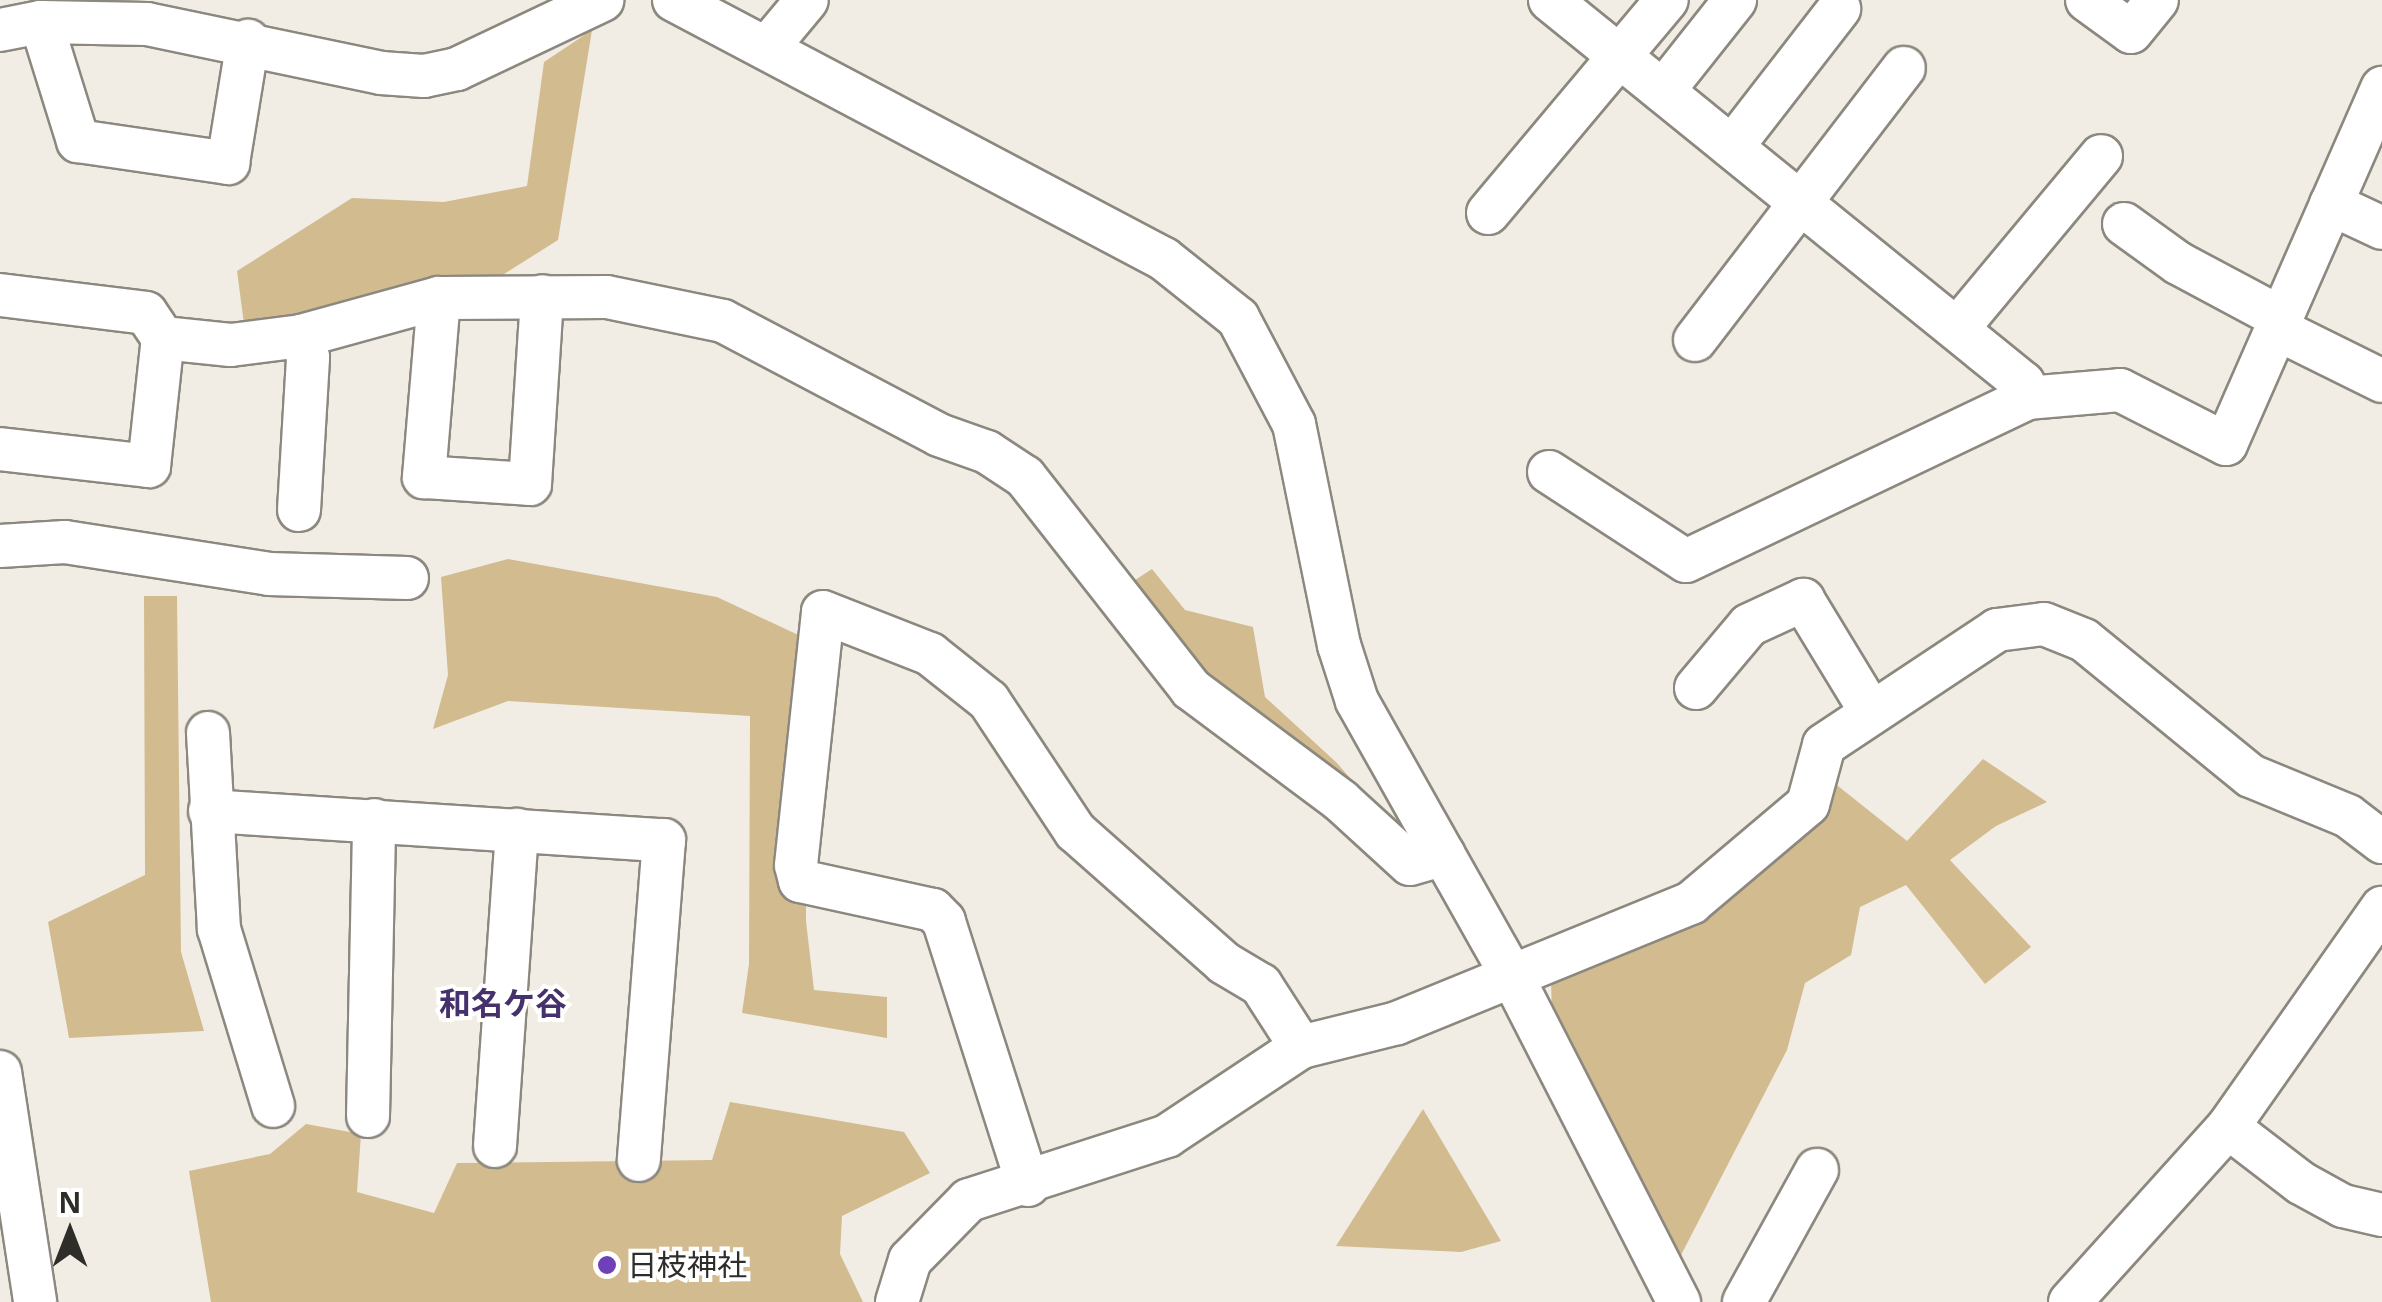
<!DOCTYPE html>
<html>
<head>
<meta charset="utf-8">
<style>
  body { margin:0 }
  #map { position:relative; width:2382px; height:1302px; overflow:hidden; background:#f2ede4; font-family:"Open Sans","Noto Sans JP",sans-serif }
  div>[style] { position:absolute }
  .forest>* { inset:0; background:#d2bb8f }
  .roads { filter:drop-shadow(2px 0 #8c887f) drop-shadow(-2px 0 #8c887f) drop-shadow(0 2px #8c887f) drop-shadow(0 -2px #8c887f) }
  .minor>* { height:42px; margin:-21px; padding:0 21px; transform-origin:21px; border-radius:21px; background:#fff }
  .dots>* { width:28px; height:28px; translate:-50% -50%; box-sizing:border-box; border:5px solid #fff; border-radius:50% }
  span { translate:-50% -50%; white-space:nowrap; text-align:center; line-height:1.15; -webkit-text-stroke:8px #fff; paint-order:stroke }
  .poi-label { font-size:30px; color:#2e2d29 }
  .left { translate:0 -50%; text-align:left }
  .neighbourhood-label { font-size:32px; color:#45316c; font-weight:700 }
  .north { position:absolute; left:20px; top:1182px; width:100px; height:100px; -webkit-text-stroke:8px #fff; paint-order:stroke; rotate:0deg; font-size:28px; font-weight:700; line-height:40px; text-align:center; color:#2e2d29 }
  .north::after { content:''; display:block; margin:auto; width:35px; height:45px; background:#2e2d29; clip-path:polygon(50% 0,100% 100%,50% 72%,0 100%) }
</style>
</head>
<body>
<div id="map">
  <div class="forest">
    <i style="clip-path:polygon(592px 30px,558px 240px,501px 276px,402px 286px,304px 317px,244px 324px,237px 271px,352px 198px,444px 202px,527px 186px,544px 62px)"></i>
    <i style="clip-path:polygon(508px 559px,717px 597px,807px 639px,806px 921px,814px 990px,887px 997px,887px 1038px,742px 1013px,749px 964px,750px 716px,508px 701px,433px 729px,448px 675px,441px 577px)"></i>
    <i style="clip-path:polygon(1152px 569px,1185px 610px,1253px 627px,1265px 697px,1337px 763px,1382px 815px,1200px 681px,1129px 584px)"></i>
    <i style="clip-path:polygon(144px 596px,177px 596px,181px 952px,204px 1031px,69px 1038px,48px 922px,145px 875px)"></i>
    <i style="clip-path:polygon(1983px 759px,2047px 802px,1996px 826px,1950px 860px,2031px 947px,1985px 984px,1906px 885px,1860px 907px,1851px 955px,1805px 983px,1787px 1050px,1680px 1257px,1552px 1025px,1551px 975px,1795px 844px,1828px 778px,1907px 841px)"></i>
    <i style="clip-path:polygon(730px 1102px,904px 1132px,930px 1173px,842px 1216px,840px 1254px,863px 1302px,211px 1302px,189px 1171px,270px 1154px,306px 1124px,361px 1134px,357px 1192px,434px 1213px,457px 1163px,712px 1160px)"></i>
    <i style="clip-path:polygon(1423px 1109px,1501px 1241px,1461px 1252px,1336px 1246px)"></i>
  </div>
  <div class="roads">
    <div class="minor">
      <i style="left:674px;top:0;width:554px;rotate:27.86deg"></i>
      <i style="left:1164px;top:259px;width:95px;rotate:38.6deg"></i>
      <i style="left:1238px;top:318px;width:120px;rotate:62.2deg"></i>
      <i style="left:1294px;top:424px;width:226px;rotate:78.5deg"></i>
      <i style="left:1339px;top:645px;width:59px;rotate:72.2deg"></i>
      <i style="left:1357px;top:701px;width:313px;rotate:60.6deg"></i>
      <i style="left:1511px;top:974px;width:369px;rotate:62.9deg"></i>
      <i style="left:1550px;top:0;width:609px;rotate:39deg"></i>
      <i style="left:2023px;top:383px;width:16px;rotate:75deg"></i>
      <i style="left:2027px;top:398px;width:93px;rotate:-4.9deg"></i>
      <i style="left:2120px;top:390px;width:119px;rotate:27deg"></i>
      <i style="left:2226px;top:444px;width:389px;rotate:-66.3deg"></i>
      <i style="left:2087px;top:0;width:54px;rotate:36deg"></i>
      <i style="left:2131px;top:32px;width:41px;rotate:-50.9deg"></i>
      <i style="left:41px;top:22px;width:125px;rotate:72.7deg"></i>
      <i style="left:78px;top:141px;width:152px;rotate:8.3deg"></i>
      <i style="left:228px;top:163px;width:124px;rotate:-80.7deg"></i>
      <i style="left:0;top:30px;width:42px;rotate:-11deg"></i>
      <i style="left:41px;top:22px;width:106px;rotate:1.1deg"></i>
      <i style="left:147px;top:24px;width:239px;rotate:11.8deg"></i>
      <i style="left:381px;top:73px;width:43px;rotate:4deg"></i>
      <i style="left:424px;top:76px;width:34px;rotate:-12deg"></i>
      <i style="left:457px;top:69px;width:161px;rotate:-25.4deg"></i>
      <i style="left:767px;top:48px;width:62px;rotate:-50.2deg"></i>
      <i style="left:1663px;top:91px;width:116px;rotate:-51.6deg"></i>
      <i style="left:1732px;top:147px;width:175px;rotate:-52.2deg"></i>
      <i style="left:2331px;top:204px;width:56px;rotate:25.2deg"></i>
      <i style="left:1488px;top:213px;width:278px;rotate:-50deg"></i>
      <i style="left:2124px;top:224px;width:67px;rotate:35.8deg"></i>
      <i style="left:2178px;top:263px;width:117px;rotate:28.1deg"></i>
      <i style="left:0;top:295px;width:147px;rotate:7deg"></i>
      <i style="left:146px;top:313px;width:30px;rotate:56deg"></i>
      <i style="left:163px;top:338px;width:68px;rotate:5.9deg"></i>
      <i style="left:231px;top:345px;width:71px;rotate:-7.3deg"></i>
      <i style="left:301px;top:336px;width:143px;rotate:-15.4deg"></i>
      <i style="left:439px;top:298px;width:168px;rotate:-0.3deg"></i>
      <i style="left:607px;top:297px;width:118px;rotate:11.7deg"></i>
      <i style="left:723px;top:321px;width:244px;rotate:27.8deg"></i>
      <i style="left:939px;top:435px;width:51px;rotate:19.5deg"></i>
      <i style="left:987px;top:452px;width:45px;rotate:33.3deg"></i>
      <i style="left:1025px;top:477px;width:269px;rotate:51.9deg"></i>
      <i style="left:1191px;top:689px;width:187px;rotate:36.7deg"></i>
      <i style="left:1341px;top:801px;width:93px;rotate:42.4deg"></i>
      <i style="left:1410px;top:864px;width:35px;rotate:-16deg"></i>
      <i style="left:439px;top:298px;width:180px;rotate:94.8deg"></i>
      <i style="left:424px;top:477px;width:106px;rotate:3.8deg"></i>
      <i style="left:530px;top:484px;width:188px;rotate:-86.3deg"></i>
      <i style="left:1957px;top:329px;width:225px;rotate:-50.2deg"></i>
      <i style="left:2277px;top:329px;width:117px;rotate:26.3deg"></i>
      <i style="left:1695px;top:340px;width:343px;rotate:-52.5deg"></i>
      <i style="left:0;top:449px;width:150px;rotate:6.5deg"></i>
      <i style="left:149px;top:466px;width:129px;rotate:-83.8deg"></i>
      <i style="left:1549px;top:472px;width:163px;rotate:33deg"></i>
      <i style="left:1686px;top:561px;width:378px;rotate:-25.5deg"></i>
      <i style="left:299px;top:510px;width:153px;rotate:-86.6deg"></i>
      <i style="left:308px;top:357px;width:22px;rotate:-108deg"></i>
      <i style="left:0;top:546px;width:65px;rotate:-3.5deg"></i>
      <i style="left:65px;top:542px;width:206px;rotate:8.9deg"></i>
      <i style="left:269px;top:574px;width:138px;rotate:1.7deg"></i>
      <i style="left:1696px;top:688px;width:82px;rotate:-49.9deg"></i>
      <i style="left:1749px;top:625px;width:60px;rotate:-24.8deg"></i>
      <i style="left:1803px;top:600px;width:131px;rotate:58.7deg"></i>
      <i style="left:208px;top:733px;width:196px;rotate:86.8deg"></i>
      <i style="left:219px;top:929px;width:185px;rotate:73deg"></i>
      <i style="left:210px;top:811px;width:455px;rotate:3.7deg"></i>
      <i style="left:664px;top:840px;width:321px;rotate:94.5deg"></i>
      <i style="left:0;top:1072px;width:233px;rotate:81.3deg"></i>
      <i style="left:368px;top:1116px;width:296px;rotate:-88.8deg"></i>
      <i style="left:2228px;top:1127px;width:92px;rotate:37.5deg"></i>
      <i style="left:2301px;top:1183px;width:48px;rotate:28.7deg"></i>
      <i style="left:2343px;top:1206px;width:40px;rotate:13deg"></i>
      <i style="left:495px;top:1146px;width:317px;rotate:-86deg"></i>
      <i style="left:1028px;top:1185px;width:277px;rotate:-107.7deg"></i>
      <i style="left:944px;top:921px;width:16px;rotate:-135deg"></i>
      <i style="left:933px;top:910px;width:136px;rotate:-167.7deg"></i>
      <i style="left:800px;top:881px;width:16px;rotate:-104deg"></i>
      <i style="left:796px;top:865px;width:254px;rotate:-83.9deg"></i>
      <i style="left:823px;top:612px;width:115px;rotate:21.4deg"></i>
      <i style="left:930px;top:654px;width:75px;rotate:38.5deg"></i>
      <i style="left:989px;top:701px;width:156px;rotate:56.5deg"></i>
      <i style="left:1075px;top:831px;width:199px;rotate:41.5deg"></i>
      <i style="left:1224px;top:963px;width:43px;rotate:30.7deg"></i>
      <i style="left:1261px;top:985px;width:74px;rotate:57.2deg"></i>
      <i style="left:897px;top:1302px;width:44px;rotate:-72.8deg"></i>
      <i style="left:910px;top:1260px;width:84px;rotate:-45.5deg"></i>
      <i style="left:969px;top:1200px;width:208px;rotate:-17.9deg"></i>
      <i style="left:1167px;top:1136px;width:161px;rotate:-33.6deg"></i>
      <i style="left:1301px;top:1047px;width:99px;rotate:-14deg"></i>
      <i style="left:1397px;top:1023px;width:318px;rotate:-22.2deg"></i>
      <i style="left:1691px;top:903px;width:153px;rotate:-40.2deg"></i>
      <i style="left:1808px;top:804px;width:61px;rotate:-74.8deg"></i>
      <i style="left:1824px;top:745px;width:208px;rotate:-33.6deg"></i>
      <i style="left:1997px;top:630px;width:47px;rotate:-7.3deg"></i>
      <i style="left:2044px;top:624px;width:43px;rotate:21.8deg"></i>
      <i style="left:2084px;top:640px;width:215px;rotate:39.2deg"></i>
      <i style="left:2251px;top:776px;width:105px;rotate:22.4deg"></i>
      <i style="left:2348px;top:816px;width:43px;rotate:37.4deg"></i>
      <i style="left:1744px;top:1302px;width:151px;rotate:-61.1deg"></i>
      <i style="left:2070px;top:1302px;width:236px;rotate:-47.9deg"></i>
      <i style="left:2228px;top:1127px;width:268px;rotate:-54.9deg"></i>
    </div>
  </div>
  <div class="dots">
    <i style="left:607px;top:1265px;background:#6f41b9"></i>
  </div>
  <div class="poi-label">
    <span class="left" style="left:627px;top:1265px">日枝神社</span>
  </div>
  <div class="neighbourhood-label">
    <span style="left:503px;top:1003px">和名ケ谷</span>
  </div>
  <div class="north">N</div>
</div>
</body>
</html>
